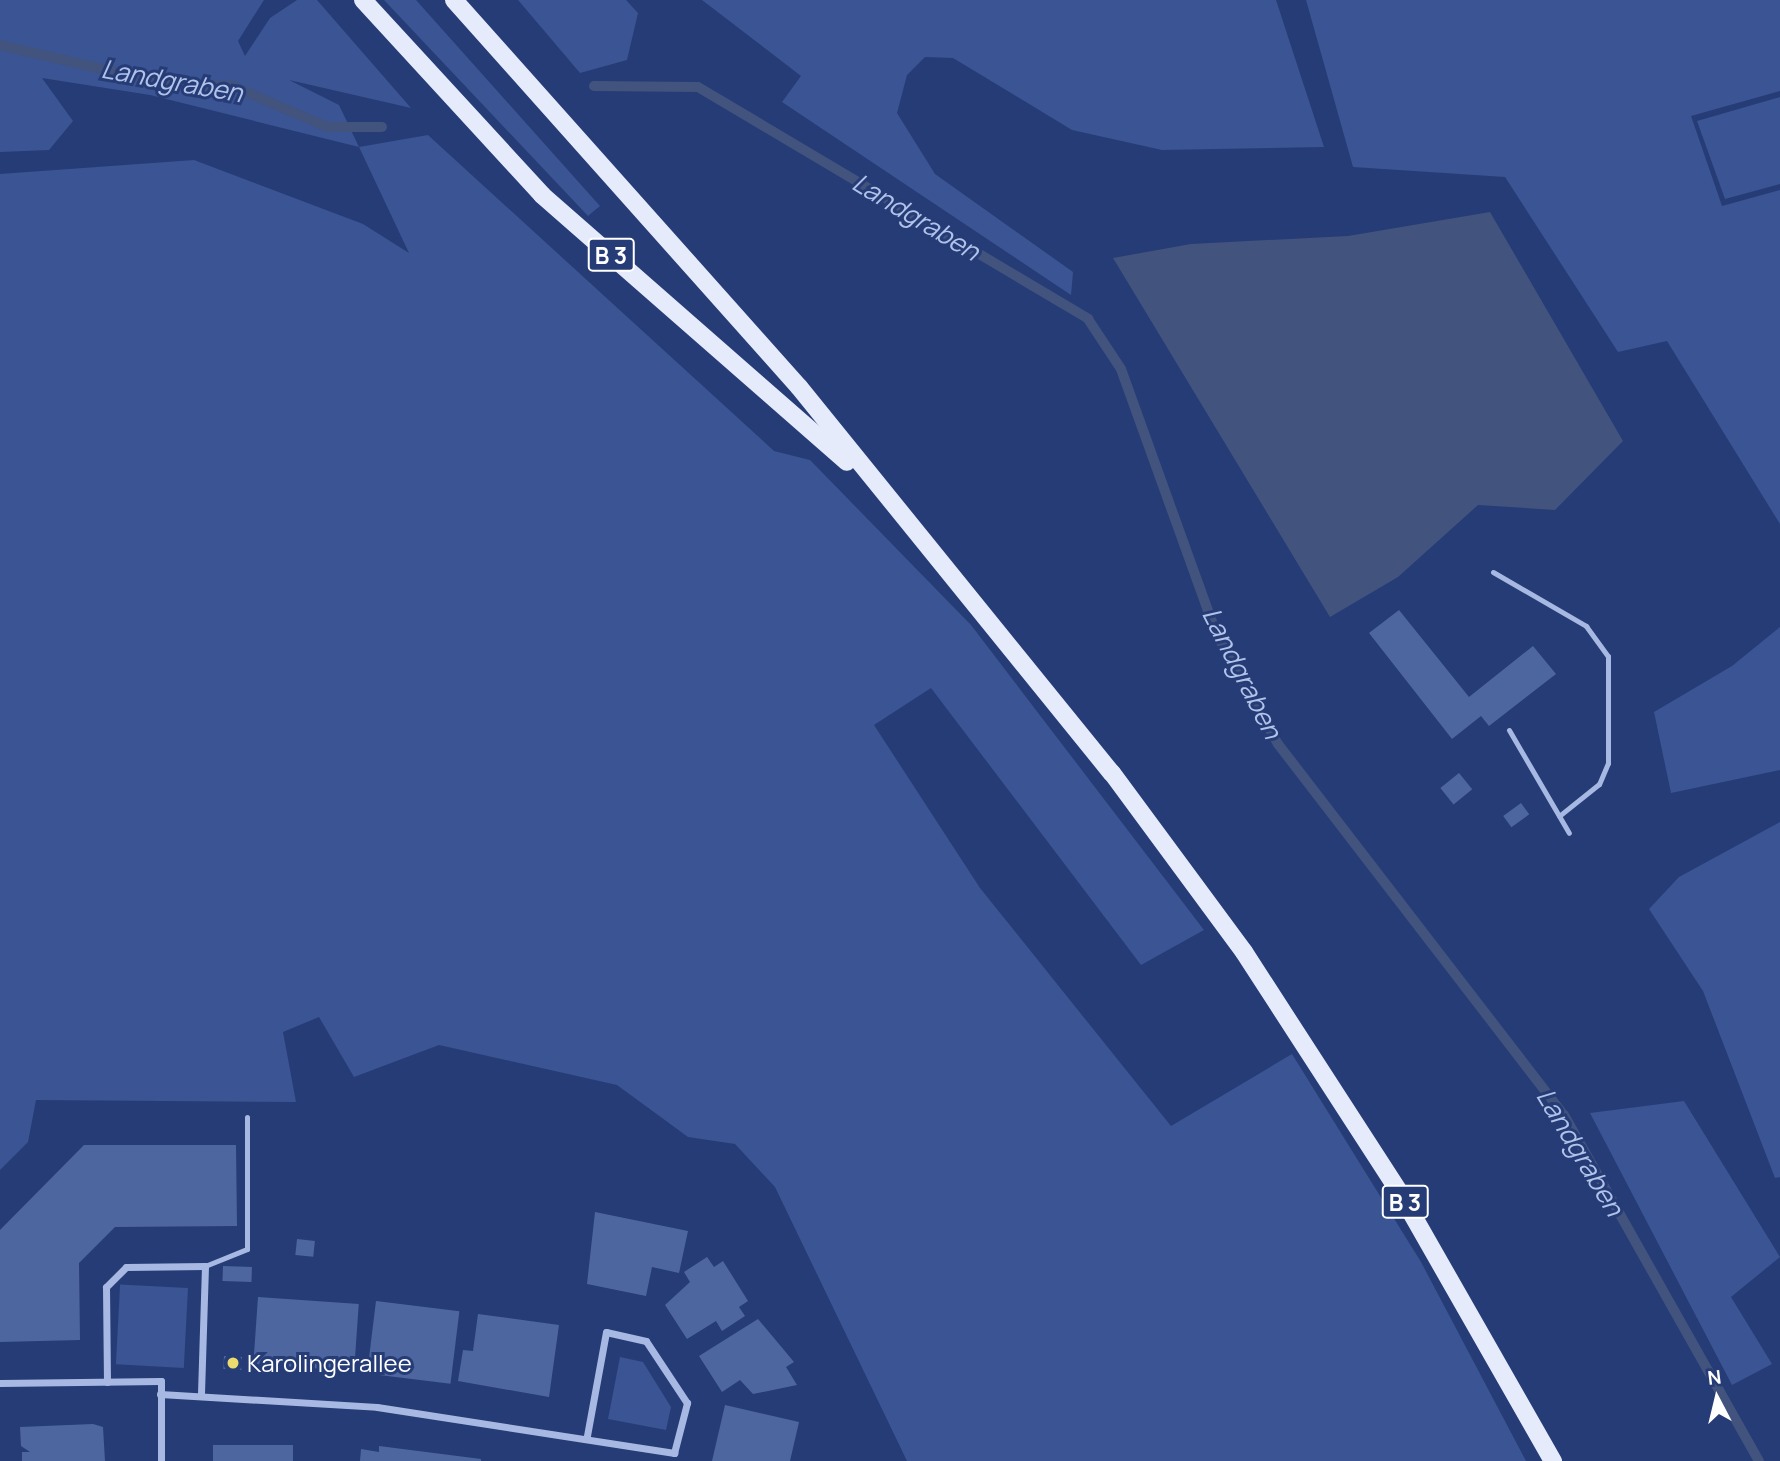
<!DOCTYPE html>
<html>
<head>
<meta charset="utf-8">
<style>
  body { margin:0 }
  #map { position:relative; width:1780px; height:1461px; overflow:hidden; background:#263c76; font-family:Manrope,sans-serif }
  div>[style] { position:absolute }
  .green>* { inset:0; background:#3a5494; transform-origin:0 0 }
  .water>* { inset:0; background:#42537d }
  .stream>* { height:10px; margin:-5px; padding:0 5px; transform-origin:5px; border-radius:5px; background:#42537d }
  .building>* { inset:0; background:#4e66a0; transform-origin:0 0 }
  .service>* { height:5px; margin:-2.5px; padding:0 2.5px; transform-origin:2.5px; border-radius:2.5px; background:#a7b9e2 }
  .minor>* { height:7px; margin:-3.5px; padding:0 3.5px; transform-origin:3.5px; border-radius:3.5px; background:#a7b9e2 }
  .primary>* { height:18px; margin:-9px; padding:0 9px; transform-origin:9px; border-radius:9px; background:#e6ebfb }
  .dots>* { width:19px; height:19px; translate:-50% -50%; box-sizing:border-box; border:4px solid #263c76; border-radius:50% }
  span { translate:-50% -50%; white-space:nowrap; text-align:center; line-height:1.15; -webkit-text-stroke:6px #263c76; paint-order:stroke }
  .shield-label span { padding:2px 5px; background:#263c76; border:2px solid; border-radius:5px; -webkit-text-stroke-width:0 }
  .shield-label { font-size:23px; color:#fff; font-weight:700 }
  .poi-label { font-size:24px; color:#fff }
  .left { translate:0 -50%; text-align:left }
  .water-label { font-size:26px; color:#b2c3ea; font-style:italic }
  .north { position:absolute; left:1682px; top:1363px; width:70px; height:70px; -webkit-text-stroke:5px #263c76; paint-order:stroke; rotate:353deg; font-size:19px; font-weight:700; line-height:28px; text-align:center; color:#fff }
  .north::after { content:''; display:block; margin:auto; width:24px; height:32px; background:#fff; clip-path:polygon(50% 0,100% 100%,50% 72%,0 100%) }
</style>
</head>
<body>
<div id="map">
  <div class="green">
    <i style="clip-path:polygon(0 0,264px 0,238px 41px,245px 56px,270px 18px,297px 0,317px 0,411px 108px,289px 80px,339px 105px,359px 147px,428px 135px,774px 451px,810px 460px,971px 625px,1204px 930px,1141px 965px,931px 688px,874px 725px,980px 888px,1171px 1126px,1292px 1054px,1421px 1262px,1526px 1461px,907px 1461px,775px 1187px,735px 1144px,688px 1137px,617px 1085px,439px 1045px,354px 1077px,319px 1017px,283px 1032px,296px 1102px,36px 1100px,28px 1142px,0 1170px,0 174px,194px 160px,363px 224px,409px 253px,359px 147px,150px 95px,42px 78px,73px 121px,49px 150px,0 152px)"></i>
    <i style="clip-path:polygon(384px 0,416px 0,600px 206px,588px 216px)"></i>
    <i style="clip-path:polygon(518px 0,626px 0,638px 13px,627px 60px,580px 73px)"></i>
    <i style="clip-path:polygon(702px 0,1276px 0,1324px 147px,1162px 150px,1072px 130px,953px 58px,925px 57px,907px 75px,897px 113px,935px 174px,1073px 272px,1071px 295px,782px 102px,801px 76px)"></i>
    <i style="clip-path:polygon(1306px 0,1780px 0,1780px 91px,1691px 116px,1722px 206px,1780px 190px,1780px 524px,1667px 341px,1618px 352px,1505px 177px,1353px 167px)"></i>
    <i style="clip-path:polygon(1780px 97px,1780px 184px,1725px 199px,1697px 121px)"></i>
    <i style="clip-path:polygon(1780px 627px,1780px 770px,1671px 793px,1654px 712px,1732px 666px)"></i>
    <i style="clip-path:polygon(1780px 822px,1780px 1177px,1775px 1178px,1703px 991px,1649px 909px,1679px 877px)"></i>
    <i style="clip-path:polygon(1684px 1101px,1780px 1257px,1731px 1297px,1772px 1364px,1732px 1385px,1590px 1113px)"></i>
    <i style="left:188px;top:1288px;width:80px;height:68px;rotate:93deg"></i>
    <i style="clip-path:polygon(620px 1357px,643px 1362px,671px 1407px,666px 1430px,608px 1419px)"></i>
  </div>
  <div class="water">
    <i style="clip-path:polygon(1490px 212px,1623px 441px,1555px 510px,1478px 505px,1398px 577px,1330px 617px,1113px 258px,1191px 244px,1348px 236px)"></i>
  </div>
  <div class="stream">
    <i style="left:0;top:45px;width:166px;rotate:13.2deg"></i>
    <i style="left:162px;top:83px;width:71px;rotate:2.4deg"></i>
    <i style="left:233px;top:86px;width:103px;rotate:23.6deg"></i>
    <i style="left:327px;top:127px;width:55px"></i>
    <i style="left:594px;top:86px;width:104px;rotate:0.6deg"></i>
    <i style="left:698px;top:87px;width:454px;rotate:30.7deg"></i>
    <i style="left:1088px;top:319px;width:60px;rotate:56.6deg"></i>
    <i style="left:1121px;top:369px;width:283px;rotate:70.2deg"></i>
    <i style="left:1217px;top:635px;width:125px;rotate:60.8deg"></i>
    <i style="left:1278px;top:744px;width:468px;rotate:52.4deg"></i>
    <i style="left:1564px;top:1115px;width:397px;rotate:60.6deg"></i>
  </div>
  <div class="building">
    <i style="clip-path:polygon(1399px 610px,1469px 697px,1533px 646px,1556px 674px,1489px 726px,1481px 716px,1452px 739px,1369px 633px)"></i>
    <i style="left:1459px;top:773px;width:21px;height:24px;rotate:51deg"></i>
    <i style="left:1521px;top:803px;width:14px;height:22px;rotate:54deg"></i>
    <i style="clip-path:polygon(84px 1145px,236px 1145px,237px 1226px,115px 1227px,79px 1263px,80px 1340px,0 1342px,0 1230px)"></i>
    <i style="clip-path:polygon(595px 1212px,688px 1231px,679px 1273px,652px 1267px,646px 1296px,587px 1284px)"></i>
    <i style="left:297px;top:1239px;width:18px;height:16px;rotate:6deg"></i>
    <i style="clip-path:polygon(707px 1257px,714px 1267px,723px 1261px,748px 1301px,739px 1307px,745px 1316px,722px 1331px,716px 1321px,687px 1339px,665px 1305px,690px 1282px,684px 1272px)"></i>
    <i style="left:223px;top:1266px;width:29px;height:15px;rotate:2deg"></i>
    <i style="left:258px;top:1297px;width:101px;height:67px;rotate:4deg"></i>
    <i style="left:376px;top:1301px;width:84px;height:73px;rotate:7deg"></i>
    <i style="clip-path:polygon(478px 1314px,559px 1325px,549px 1397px,458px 1381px,463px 1350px,473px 1351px)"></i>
    <i style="clip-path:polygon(758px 1319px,794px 1362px,786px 1367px,797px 1385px,753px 1394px,740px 1380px,722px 1392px,699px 1356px)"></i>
    <i style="left:224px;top:1356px;width:18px;height:13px;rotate:3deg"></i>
    <i style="clip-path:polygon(725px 1405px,799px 1422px,790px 1461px,712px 1461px)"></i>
    <i style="clip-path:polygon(93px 1424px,103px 1427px,105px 1461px,22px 1461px,22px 1452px,30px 1452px,21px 1446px,20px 1427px)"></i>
    <i style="left:293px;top:1445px;width:16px;height:80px;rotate:90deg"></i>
    <i style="clip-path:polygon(379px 1446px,481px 1459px,481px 1461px,360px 1461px,361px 1449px,379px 1452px)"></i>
  </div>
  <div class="service">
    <i style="left:1493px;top:572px;width:108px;rotate:30.1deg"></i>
    <i style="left:1586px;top:626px;width:37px;rotate:54deg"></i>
    <i style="left:1608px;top:656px;width:107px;rotate:90deg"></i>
    <i style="left:1608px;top:763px;width:23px;rotate:113deg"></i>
    <i style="left:1599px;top:784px;width:51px;rotate:141.3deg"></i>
    <i style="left:1509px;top:730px;width:119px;rotate:59.8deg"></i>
    <i style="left:205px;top:1266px;width:45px;rotate:-22deg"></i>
    <i style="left:247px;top:1249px;width:132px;rotate:-90deg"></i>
  </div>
  <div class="minor">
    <i style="left:107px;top:1382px;width:95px;rotate:-90.6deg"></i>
    <i style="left:106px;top:1287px;width:28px;rotate:-45deg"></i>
    <i style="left:126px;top:1267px;width:79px;rotate:-0.7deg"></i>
    <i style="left:205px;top:1266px;width:129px;rotate:91.8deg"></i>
    <i style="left:0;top:1383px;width:161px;rotate:-0.7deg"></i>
    <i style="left:161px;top:1381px;width:80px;rotate:90deg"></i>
    <i style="left:160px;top:1394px;width:217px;rotate:3.4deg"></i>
    <i style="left:377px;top:1407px;width:301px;rotate:8.8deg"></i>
    <i style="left:674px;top:1453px;width:52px;rotate:-75.4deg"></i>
    <i style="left:687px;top:1403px;width:74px;rotate:-123.5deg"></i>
    <i style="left:646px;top:1341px;width:41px;rotate:-167.3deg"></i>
    <i style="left:606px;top:1332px;width:106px;rotate:100.4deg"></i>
  </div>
  <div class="primary">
    <i style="left:363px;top:0;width:265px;rotate:47.4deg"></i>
    <i style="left:542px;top:195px;width:405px;rotate:41.2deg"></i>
    <i style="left:454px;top:0;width:518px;rotate:48.28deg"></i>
    <i style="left:799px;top:387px;width:497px;rotate:51deg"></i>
    <i style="left:1112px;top:773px;width:222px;rotate:53.6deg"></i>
    <i style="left:1244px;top:952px;width:287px;rotate:57.1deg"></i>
    <i style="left:1400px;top:1193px;width:309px;rotate:60.3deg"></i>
  </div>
  <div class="dots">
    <i style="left:233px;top:1363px;background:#ebda6d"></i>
  </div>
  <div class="shield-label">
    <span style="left:611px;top:255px">B 3</span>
    <span style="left:1405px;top:1202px">B 3</span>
  </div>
  <div class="poi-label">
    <span class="left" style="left:247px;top:1363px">Karolingerallee</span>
  </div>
  <div class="water-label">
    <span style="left:172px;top:81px;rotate:10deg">Landgraben</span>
    <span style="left:916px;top:217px;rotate:31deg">Landgraben</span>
    <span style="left:1242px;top:673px;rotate:63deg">Landgraben</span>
    <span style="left:1580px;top:1152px;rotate:59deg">Landgraben</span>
  </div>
  <div class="north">N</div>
</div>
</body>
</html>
